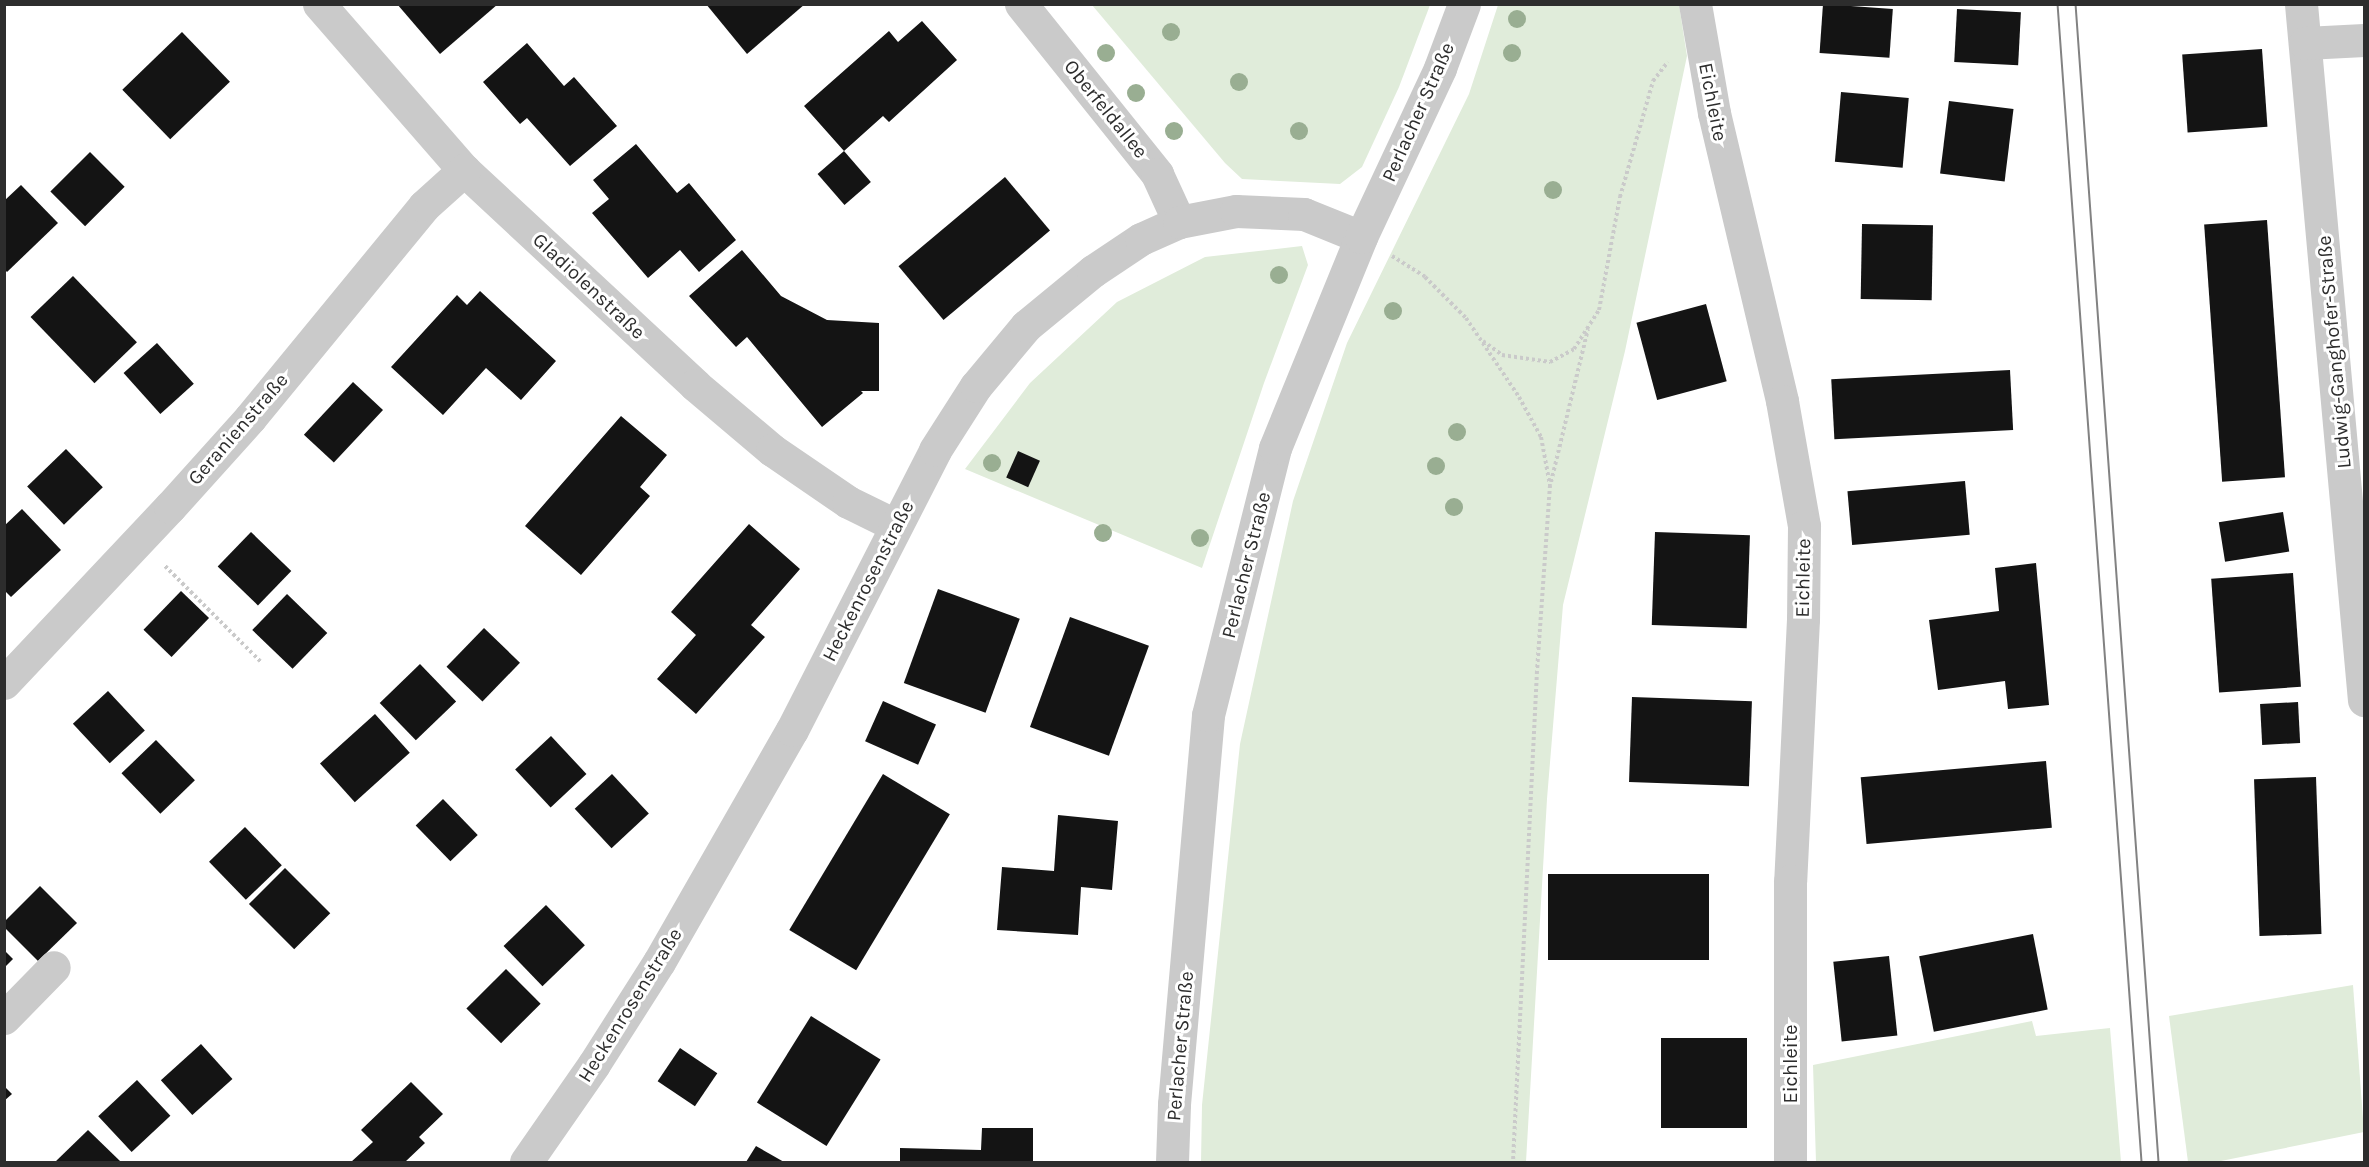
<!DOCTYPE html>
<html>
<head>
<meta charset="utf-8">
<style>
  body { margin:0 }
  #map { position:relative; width:2369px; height:1167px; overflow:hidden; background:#fff; font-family:Karla,sans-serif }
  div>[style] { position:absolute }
  .green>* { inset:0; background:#e0ecda }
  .building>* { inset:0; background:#141414; transform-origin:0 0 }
  .path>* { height:4px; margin-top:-2px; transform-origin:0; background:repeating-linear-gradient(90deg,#cacaca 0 3px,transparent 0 6px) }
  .minor>* { height:33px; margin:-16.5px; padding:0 16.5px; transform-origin:16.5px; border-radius:16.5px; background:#cacaca }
  .tram>* { height:1.5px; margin:-0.75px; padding:0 0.75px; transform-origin:0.75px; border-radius:0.75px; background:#828282 }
  .trees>* { width:18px; height:18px; margin:-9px; border-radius:50%; background:#99ae92 }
  span { translate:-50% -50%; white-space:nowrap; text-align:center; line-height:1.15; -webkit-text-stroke:6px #fff; paint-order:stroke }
  .street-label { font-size:20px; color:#2d2d2d }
  .frame { position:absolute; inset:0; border:6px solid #2d2d2d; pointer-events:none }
</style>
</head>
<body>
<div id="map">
  <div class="green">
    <i style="clip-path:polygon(1092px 5px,1430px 5px,1399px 87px,1362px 167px,1340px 184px,1242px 179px,1225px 163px)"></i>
    <i style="clip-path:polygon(1498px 5px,1679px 5px,1687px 56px,1625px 351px,1563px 605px,1547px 799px,1526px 1162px,1201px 1162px,1202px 1105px,1240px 744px,1293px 501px,1347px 343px,1469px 94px)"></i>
    <i style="clip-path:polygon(1302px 246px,1308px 265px,1264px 383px,1202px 568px,965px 469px,1030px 383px,1117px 302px,1205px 257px)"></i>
    <i style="clip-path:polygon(2353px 985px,2364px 1132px,2216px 1162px,2188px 1162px,2169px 1016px)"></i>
    <i style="clip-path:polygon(2032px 1021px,2036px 1036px,2110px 1028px,2121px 1162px,1816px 1162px,1813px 1065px)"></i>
  </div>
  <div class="building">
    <i style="clip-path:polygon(397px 4px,498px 4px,440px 54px)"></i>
    <i style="clip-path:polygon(706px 4px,805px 4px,747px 54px)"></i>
    <i style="left:1823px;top:4px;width:70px;height:49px;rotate:4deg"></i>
    <i style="left:1957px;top:9px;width:64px;height:53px;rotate:3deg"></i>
    <i style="clip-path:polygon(922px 21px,957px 60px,889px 122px,883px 116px,844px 151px,804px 106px,889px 31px,898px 42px)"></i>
    <i style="left:182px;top:32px;width:69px;height:83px;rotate:46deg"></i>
    <i style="clip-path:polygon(527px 43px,564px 86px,574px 77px,617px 126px,570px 166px,527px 118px,520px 124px,483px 82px)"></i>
    <i style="left:2262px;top:49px;width:78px;height:80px;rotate:86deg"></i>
    <i style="left:1841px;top:92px;width:68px;height:70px;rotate:5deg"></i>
    <i style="left:1949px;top:101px;width:65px;height:73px;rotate:7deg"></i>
    <i style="clip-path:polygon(636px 144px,677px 193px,689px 183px,736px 240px,699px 272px,680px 250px,648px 278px,592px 213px,609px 199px,593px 180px)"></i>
    <i style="left:844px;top:151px;width:41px;height:35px;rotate:49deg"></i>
    <i style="left:90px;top:152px;width:49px;height:56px;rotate:45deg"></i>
    <i style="left:1005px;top:177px;width:70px;height:139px;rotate:50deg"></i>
    <i style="clip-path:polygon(21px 185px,58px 223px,7px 272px,4px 269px,4px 201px)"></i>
    <i style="left:2267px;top:220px;width:258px;height:63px;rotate:86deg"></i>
    <i style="left:1862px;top:224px;width:71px;height:75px;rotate:1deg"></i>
    <i style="clip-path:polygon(742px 250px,781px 296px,827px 320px,879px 323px,879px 391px,861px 391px,863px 393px,822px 427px,747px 337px,736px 347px,689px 296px)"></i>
    <i style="left:73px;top:276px;width:92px;height:59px;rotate:46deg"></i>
    <i style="clip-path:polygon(480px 291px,556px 361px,521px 400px,486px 368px,443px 415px,391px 367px,457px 295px,467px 305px)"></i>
    <i style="left:1706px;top:304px;width:80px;height:72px;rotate:75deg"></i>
    <i style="left:157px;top:343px;width:55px;height:45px;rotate:48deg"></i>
    <i style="left:2010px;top:370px;width:60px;height:179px;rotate:87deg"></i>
    <i style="left:353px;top:382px;width:41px;height:72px;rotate:43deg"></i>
    <i style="clip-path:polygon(621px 416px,667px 455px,640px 487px,650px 496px,581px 575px,525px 526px)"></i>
    <i style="left:66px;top:449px;width:53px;height:54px;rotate:46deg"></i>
    <i style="left:1018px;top:451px;width:24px;height:29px;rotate:24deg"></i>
    <i style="left:1965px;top:481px;width:54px;height:118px;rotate:85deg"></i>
    <i style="clip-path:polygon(22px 509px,61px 550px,11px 597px,4px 590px,4px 526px)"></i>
    <i style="left:2283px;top:512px;width:40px;height:65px;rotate:81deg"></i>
    <i style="clip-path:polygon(749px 524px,800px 569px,751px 625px,765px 637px,696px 714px,657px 679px,696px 635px,671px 612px)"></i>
    <i style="left:251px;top:532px;width:56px;height:48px;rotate:44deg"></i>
    <i style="left:1655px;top:532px;width:95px;height:93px;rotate:2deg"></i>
    <i style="clip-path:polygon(2036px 563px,2049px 705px,2008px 709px,2005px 681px,1938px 690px,1929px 620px,1999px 611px,1995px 568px)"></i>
    <i style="left:2293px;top:573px;width:114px;height:82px;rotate:86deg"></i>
    <i style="left:938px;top:589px;width:87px;height:100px;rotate:20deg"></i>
    <i style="left:181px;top:591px;width:39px;height:54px;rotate:44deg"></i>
    <i style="left:287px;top:594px;width:56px;height:50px;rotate:44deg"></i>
    <i style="left:1070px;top:617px;width:84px;height:117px;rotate:20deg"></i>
    <i style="left:484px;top:628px;width:50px;height:54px;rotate:44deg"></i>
    <i style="left:420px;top:664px;width:52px;height:56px;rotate:46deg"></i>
    <i style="left:108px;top:691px;width:54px;height:48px;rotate:47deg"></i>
    <i style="left:1632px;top:697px;width:120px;height:85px;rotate:2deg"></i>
    <i style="left:883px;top:701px;width:58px;height:44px;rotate:24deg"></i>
    <i style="left:2298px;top:702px;width:41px;height:38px;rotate:87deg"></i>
    <i style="left:375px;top:714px;width:52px;height:74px;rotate:48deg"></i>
    <i style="left:551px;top:736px;width:52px;height:49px;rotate:47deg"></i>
    <i style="left:156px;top:740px;width:56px;height:48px;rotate:46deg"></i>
    <i style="left:2046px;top:761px;width:67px;height:186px;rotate:85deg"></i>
    <i style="left:612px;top:774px;width:54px;height:51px;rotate:47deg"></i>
    <i style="left:883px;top:774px;width:78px;height:182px;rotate:31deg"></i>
    <i style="left:2316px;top:777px;width:157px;height:62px;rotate:88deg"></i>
    <i style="left:443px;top:799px;width:50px;height:38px;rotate:46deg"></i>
    <i style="clip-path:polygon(1058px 815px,1118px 821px,1112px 890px,1081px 887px,1078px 935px,997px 930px,1002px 867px,1054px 871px)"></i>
    <i style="left:245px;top:827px;width:53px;height:50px;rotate:46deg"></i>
    <i style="left:285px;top:868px;width:64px;height:51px;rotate:45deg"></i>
    <i style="left:1548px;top:874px;width:161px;height:86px"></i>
    <i style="clip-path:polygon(40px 886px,77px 923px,38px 961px,4px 927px,4px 922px)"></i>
    <i style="left:546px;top:905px;width:56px;height:59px;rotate:46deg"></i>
    <i style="left:2033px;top:934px;width:77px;height:116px;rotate:79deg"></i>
    <i style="clip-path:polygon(4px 950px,13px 959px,4px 968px)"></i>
    <i style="left:1889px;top:956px;width:80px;height:56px;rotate:84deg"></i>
    <i style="left:506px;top:969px;width:49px;height:56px;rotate:45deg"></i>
    <i style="left:811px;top:1016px;width:82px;height:102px;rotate:32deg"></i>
    <i style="left:1747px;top:1038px;width:90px;height:86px;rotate:90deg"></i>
    <i style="left:201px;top:1044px;width:47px;height:54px;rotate:48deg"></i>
    <i style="left:680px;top:1048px;width:45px;height:40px;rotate:34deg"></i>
    <i style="left:137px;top:1080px;width:49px;height:53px;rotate:47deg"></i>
    <i style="clip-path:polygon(411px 1082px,443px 1114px,419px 1137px,425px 1143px,405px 1162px,351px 1162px,373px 1142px,361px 1130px)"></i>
    <i style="clip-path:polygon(4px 1086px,12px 1094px,4px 1101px)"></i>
    <i style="clip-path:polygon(982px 1128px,1033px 1128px,1033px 1162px,900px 1162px,900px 1148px,981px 1150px)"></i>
    <i style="clip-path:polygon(88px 1130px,121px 1162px,55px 1162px)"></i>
    <i style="clip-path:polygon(756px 1146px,784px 1162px,746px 1162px)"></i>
  </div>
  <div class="path">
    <i style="left:1392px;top:256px;width:39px;rotate:32deg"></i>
    <i style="left:1425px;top:277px;width:58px;rotate:45deg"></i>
    <i style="left:1466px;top:318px;width:95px;rotate:56.1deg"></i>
    <i style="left:1519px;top:397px;width:46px;rotate:61.2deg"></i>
    <i style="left:1541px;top:437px;width:49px;rotate:79.4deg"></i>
    <i style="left:1550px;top:485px;width:186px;rotate:94deg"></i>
    <i style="left:1537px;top:671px;width:492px;rotate:92.8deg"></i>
    <i style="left:1483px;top:341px;width:24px;rotate:36deg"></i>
    <i style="left:1502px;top:355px;width:49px;rotate:8.3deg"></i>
    <i style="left:1550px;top:362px;width:27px;rotate:-28deg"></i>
    <i style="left:1574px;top:349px;width:46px;rotate:-57.3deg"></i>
    <i style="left:1599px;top:310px;width:115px;rotate:-79.5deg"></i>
    <i style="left:1620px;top:197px;width:121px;rotate:-74.1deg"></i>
    <i style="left:1653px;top:81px;width:24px;rotate:-52deg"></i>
    <i style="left:1551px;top:482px;width:157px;rotate:-76.4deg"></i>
    <i style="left:165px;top:566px;width:136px;rotate:45deg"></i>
  </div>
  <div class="minor">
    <i style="left:319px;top:4px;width:220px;rotate:48.9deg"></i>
    <i style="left:464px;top:170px;width:316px;rotate:42.9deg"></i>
    <i style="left:695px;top:385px;width:101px;rotate:40.2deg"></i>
    <i style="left:772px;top:450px;width:92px;rotate:34.4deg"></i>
    <i style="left:848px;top:502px;width:52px;rotate:26.1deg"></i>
    <i style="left:1021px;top:4px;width:218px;rotate:51.3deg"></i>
    <i style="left:1157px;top:174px;width:53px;rotate:65.4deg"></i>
    <i style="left:1695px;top:4px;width:111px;rotate:80.1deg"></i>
    <i style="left:1714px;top:113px;width:296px;rotate:76.7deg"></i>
    <i style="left:1782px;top:401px;width:127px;rotate:80deg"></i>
    <i style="left:1804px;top:526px;width:93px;rotate:90.6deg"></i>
    <i style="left:1803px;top:619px;width:262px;rotate:92.8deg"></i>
    <i style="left:1790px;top:881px;width:281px;rotate:90deg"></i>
    <i style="left:2301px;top:4px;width:699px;rotate:84.83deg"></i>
    <i style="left:2305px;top:43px;width:59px;rotate:-2.9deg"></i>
    <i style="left:4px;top:683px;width:242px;rotate:-46.7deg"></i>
    <i style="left:170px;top:507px;width:120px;rotate:-48deg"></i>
    <i style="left:250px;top:418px;width:274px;rotate:-50.6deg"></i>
    <i style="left:424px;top:206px;width:54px;rotate:-42deg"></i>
    <i style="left:4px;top:1018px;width:71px;rotate:-45.6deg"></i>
    <i style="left:526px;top:1162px;width:119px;rotate:-55.2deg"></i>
    <i style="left:594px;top:1064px;width:121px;rotate:-57.5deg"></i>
    <i style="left:659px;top:962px;width:267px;rotate:-60.2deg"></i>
    <i style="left:792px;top:730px;width:314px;rotate:-62.9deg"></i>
    <i style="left:935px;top:450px;width:76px;rotate:-57.4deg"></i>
    <i style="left:976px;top:386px;width:78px;rotate:-50.2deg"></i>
    <i style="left:1026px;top:326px;width:87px;rotate:-39.4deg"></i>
    <i style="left:1093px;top:271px;width:58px;rotate:-33.7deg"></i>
    <i style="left:1141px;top:239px;width:42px;rotate:-24.1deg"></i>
    <i style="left:1179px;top:222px;width:58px;rotate:-10.9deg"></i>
    <i style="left:1236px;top:211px;width:68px;rotate:2.5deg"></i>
    <i style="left:1304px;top:214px;width:61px;rotate:22deg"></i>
    <i style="left:1172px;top:1162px;width:58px;rotate:-88deg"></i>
    <i style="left:1174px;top:1104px;width:390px;rotate:-85deg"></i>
    <i style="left:1208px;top:715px;width:275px;rotate:-75.9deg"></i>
    <i style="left:1275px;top:448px;width:228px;rotate:-67.8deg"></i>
    <i style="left:1361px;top:237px;width:187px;rotate:-64.9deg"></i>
    <i style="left:1440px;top:68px;width:68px;rotate:-69.4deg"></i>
  </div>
  <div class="tram">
    <i style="left:2058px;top:4px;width:1161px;rotate:85.85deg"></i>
    <i style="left:2076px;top:4px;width:1161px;rotate:85.9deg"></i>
  </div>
  <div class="trees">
    <i style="left:1517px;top:19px"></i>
    <i style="left:1171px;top:32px"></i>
    <i style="left:1106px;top:53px"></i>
    <i style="left:1512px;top:53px"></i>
    <i style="left:1239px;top:82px"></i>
    <i style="left:1136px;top:93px"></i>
    <i style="left:1174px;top:131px"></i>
    <i style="left:1299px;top:131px"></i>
    <i style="left:1553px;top:190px"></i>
    <i style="left:1279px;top:275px"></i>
    <i style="left:1393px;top:311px"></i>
    <i style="left:1457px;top:432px"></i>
    <i style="left:992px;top:463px"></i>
    <i style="left:1436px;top:466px"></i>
    <i style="left:1454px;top:507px"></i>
    <i style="left:1103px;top:533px"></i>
    <i style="left:1200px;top:538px"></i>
  </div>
  <div class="street-label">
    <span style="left:1713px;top:102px;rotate:79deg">Eichleite</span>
    <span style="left:1106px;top:109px;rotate:51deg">Oberfeldallee</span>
    <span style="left:1418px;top:112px;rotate:-66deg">Perlacher Straße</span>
    <span style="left:589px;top:286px;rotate:43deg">Gladiolenstraße</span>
    <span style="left:2334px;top:352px;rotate:-95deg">Ludwig-Ganghofer-Straße</span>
    <span style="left:238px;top:429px;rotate:-49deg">Geranienstraße</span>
    <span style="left:1246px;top:565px;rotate:-76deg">Perlacher Straße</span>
    <span style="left:1803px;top:578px;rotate:-89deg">Eichleite</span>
    <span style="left:868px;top:581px;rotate:-63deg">Heckenrosenstraße</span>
    <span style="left:630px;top:1005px;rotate:-58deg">Heckenrosenstraße</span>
    <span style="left:1180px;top:1046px;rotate:-85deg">Perlacher Straße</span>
    <span style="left:1790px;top:1064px;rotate:-90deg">Eichleite</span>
  </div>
  <div class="frame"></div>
</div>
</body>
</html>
